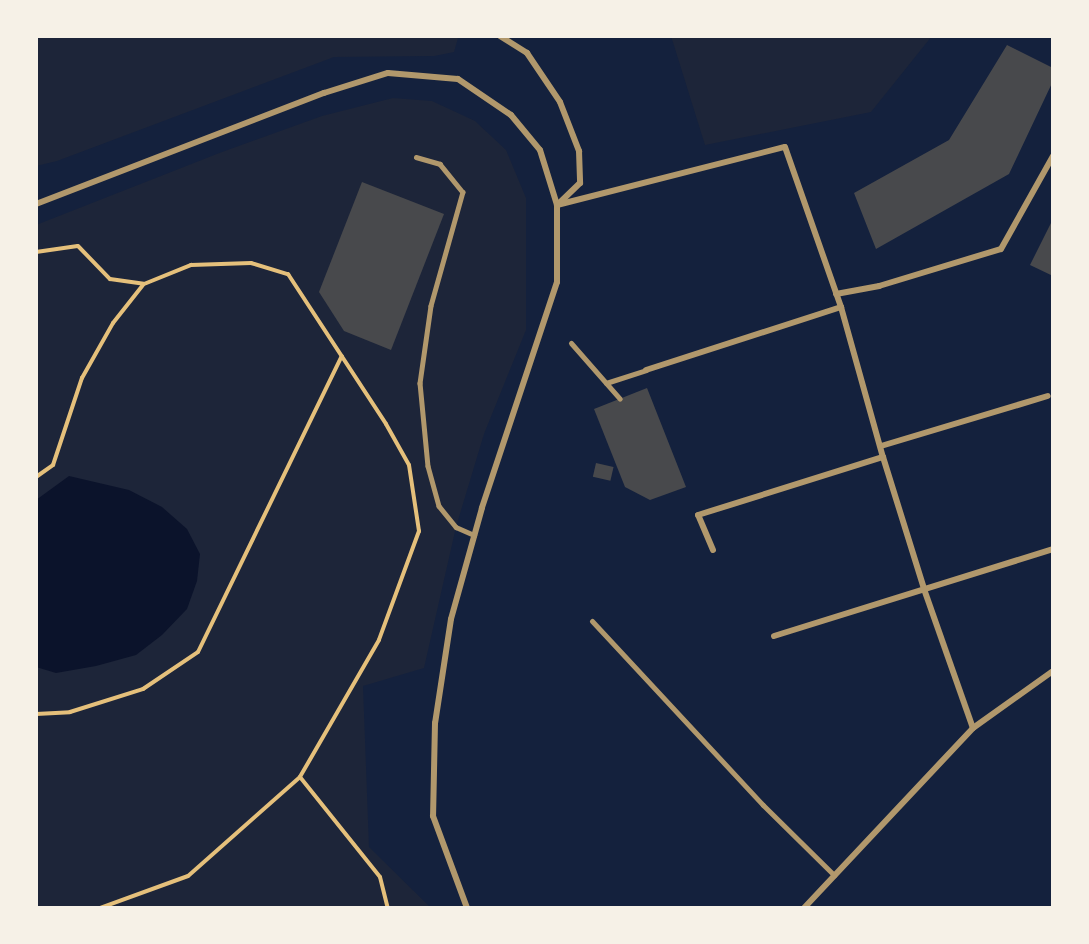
<!DOCTYPE html>
<html>
<head>
<meta charset="utf-8">
<style>
  body { margin:0 }
  #map { position:relative; width:1089px; height:944px; overflow:hidden; background:#14213d; font-family:Quicksand,sans-serif }
  div>[style] { position:absolute }
  .green>* { inset:0; background:#1d2539 }
  .water>* { inset:0; background:#0b132b }
  .building>* { inset:0; background:#48494c; transform-origin:0 0 }
  .path>* { height:4px; margin:-2px; padding:0 2px; transform-origin:2px; border-radius:2px; background:#e5c07b }
  .service>* { height:4.5px; margin:-2.25px; padding:0 2.25px; transform-origin:2.25px; border-radius:2.25px; background:#b1986c }
  .pedestrian>* { height:5px; margin:-2.5px; padding:0 2.5px; transform-origin:2.5px; border-radius:2.5px; background:#b1986c }
  .minor>* { height:6px; margin:-3px; padding:0 3px; transform-origin:3px; border-radius:3px; background:#b1986c }
  span { translate:-50% -50%; white-space:nowrap; text-align:center; line-height:1.15; -webkit-text-stroke:4.5px #f6f1e7; paint-order:stroke }
  .frame { position:absolute; inset:0; border:38px solid #f6f1e7; pointer-events:none }
</style>
</head>
<body>
<div id="map">
  <div class="green">
    <i style="clip-path:polygon(36px 36px,455px 36px,458px 38px,454px 52px,434px 56px,334px 57px,57px 161px,36px 166px)"></i>
    <i style="clip-path:polygon(671px 36px,932px 36px,871px 112px,705px 145px)"></i>
    <i style="clip-path:polygon(393px 98px,432px 101px,475px 121px,506px 150px,526px 198px,526px 330px,484px 434px,456px 527px,424px 668px,363px 686px,369px 847px,431px 908px,36px 908px,36px 225px,222px 152px,322px 116px)"></i>
  </div>
  <div class="water">
    <i style="clip-path:polygon(69px 476px,129px 490px,162px 507px,187px 529px,200px 554px,197px 581px,187px 609px,162px 635px,136px 655px,96px 666px,56px 673px,36px 667px,36px 500px)"></i>
  </div>
  <div class="building">
    <i style="clip-path:polygon(1007px 45px,1053px 68px,1053px 81px,1009px 174px,876px 249px,854px 193px,949px 140px)"></i>
    <i style="clip-path:polygon(362px 182px,444px 214px,391px 350px,344px 331px,319px 292px)"></i>
    <i style="clip-path:polygon(1053px 219px,1053px 276px,1030px 265px)"></i>
    <i style="clip-path:polygon(647px 388px,686px 487px,650px 500px,625px 487px,594px 409px)"></i>
    <i style="left:596px;top:463px;width:18px;height:14px;rotate:13deg"></i>
  </div>
  <div class="path">
    <i style="left:36px;top:252px;width:42px;rotate:-8.1deg"></i>
    <i style="left:78px;top:246px;width:46px;rotate:45.9deg"></i>
    <i style="left:110px;top:279px;width:34px;rotate:8deg"></i>
    <i style="left:144px;top:284px;width:51px;rotate:-22deg"></i>
    <i style="left:191px;top:265px;width:60px;rotate:-1.9deg"></i>
    <i style="left:251px;top:263px;width:39px;rotate:17deg"></i>
    <i style="left:288px;top:274px;width:179px;rotate:56.8deg"></i>
    <i style="left:386px;top:424px;width:47px;rotate:60.7deg"></i>
    <i style="left:409px;top:465px;width:67px;rotate:81.4deg"></i>
    <i style="left:419px;top:531px;width:116px;rotate:110.2deg"></i>
    <i style="left:379px;top:640px;width:158px;rotate:120deg"></i>
    <i style="left:300px;top:777px;width:149px;rotate:138.5deg"></i>
    <i style="left:188px;top:876px;width:94px;rotate:160deg"></i>
    <i style="left:36px;top:477px;width:21px;rotate:-35deg"></i>
    <i style="left:53px;top:465px;width:92px;rotate:-71.6deg"></i>
    <i style="left:82px;top:378px;width:63px;rotate:-60.6deg"></i>
    <i style="left:113px;top:323px;width:48px;rotate:-51.7deg"></i>
    <i style="left:36px;top:714px;width:34px;rotate:-3deg"></i>
    <i style="left:70px;top:712px;width:77px;rotate:-17.5deg"></i>
    <i style="left:143px;top:689px;width:66px;rotate:-33.9deg"></i>
    <i style="left:198px;top:652px;width:329px;rotate:-64.1deg"></i>
    <i style="left:300px;top:777px;width:128px;rotate:51.3deg"></i>
    <i style="left:380px;top:877px;width:32px;rotate:76deg"></i>
  </div>
  <div class="service">
    <i style="left:416px;top:157px;width:25px;rotate:16deg"></i>
    <i style="left:440px;top:164px;width:36px;rotate:51deg"></i>
    <i style="left:463px;top:192px;width:118px;rotate:105.7deg"></i>
    <i style="left:431px;top:306px;width:78px;rotate:98.1deg"></i>
    <i style="left:420px;top:383px;width:83px;rotate:84.5deg"></i>
    <i style="left:428px;top:466px;width:41px;rotate:74.6deg"></i>
    <i style="left:439px;top:506px;width:27px;rotate:51deg"></i>
    <i style="left:456px;top:527px;width:20px;rotate:24deg"></i>
  </div>
  <div class="pedestrian">
    <i style="left:571px;top:343px;width:74px;rotate:48.8deg"></i>
    <i style="left:606px;top:383px;width:42px;rotate:-18deg"></i>
    <i style="left:592px;top:621px;width:251px;rotate:47.1deg"></i>
    <i style="left:763px;top:805px;width:100px;rotate:44.6deg"></i>
  </div>
  <div class="minor">
    <i style="left:500px;top:36px;width:32px;rotate:32deg"></i>
    <i style="left:527px;top:53px;width:59px;rotate:56deg"></i>
    <i style="left:560px;top:102px;width:53px;rotate:68.8deg"></i>
    <i style="left:579px;top:151px;width:32px;rotate:88deg"></i>
    <i style="left:580px;top:183px;width:32px;rotate:136deg"></i>
    <i style="left:36px;top:204px;width:309px;rotate:-21.1deg"></i>
    <i style="left:324px;top:93px;width:67px;rotate:-17.4deg"></i>
    <i style="left:388px;top:73px;width:70px;rotate:4.9deg"></i>
    <i style="left:458px;top:79px;width:64px;rotate:34.2deg"></i>
    <i style="left:511px;top:115px;width:45px;rotate:50.4deg"></i>
    <i style="left:540px;top:150px;width:58px;rotate:72.8deg"></i>
    <i style="left:557px;top:205px;width:77px;rotate:90deg"></i>
    <i style="left:557px;top:282px;width:238px;rotate:108.4deg"></i>
    <i style="left:482px;top:508px;width:115px;rotate:105.6deg"></i>
    <i style="left:451px;top:619px;width:105px;rotate:98.7deg"></i>
    <i style="left:435px;top:723px;width:93px;rotate:91.2deg"></i>
    <i style="left:433px;top:816px;width:98px;rotate:69.7deg"></i>
    <i style="left:557px;top:205px;width:235px;rotate:-14.3deg"></i>
    <i style="left:785px;top:147px;width:170px;rotate:70.7deg"></i>
    <i style="left:841px;top:307px;width:156px;rotate:74.4deg"></i>
    <i style="left:883px;top:457px;width:138px;rotate:72.7deg"></i>
    <i style="left:924px;top:589px;width:147px;rotate:70.6deg"></i>
    <i style="left:836px;top:294px;width:44px;rotate:-10.5deg"></i>
    <i style="left:879px;top:286px;width:127px;rotate:-16.9deg"></i>
    <i style="left:1001px;top:249px;width:107px;rotate:-60.8deg"></i>
    <i style="left:646px;top:370px;width:205px;rotate:-17.9deg"></i>
    <i style="left:881px;top:446px;width:174px;rotate:-16.7deg"></i>
    <i style="left:713px;top:550px;width:38px;rotate:-113deg"></i>
    <i style="left:698px;top:515px;width:194px;rotate:-17.4deg"></i>
    <i style="left:774px;top:636px;width:292px;rotate:-17.3deg"></i>
    <i style="left:804px;top:908px;width:247px;rotate:-46.8deg"></i>
    <i style="left:973px;top:728px;width:98px;rotate:-35.5deg"></i>
  </div>
  <div class="frame"></div>
</div>
</body>
</html>
